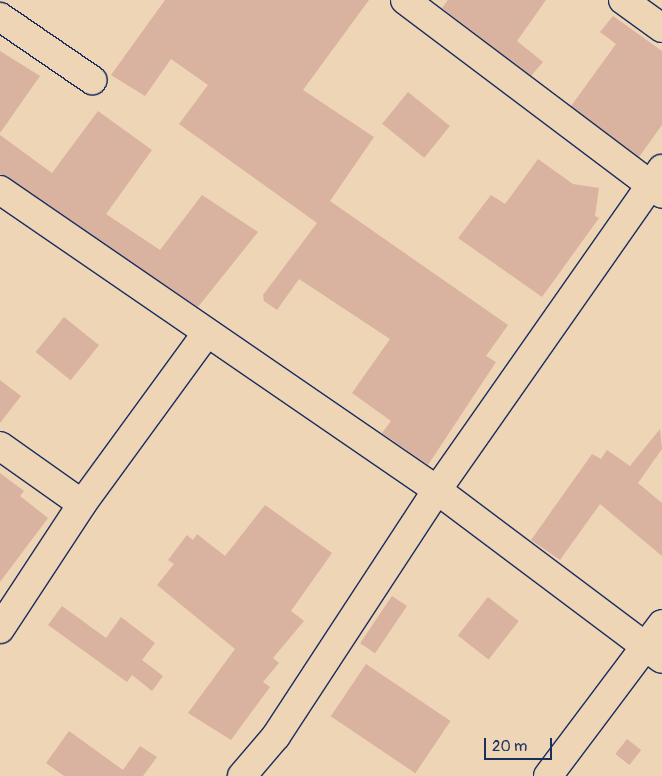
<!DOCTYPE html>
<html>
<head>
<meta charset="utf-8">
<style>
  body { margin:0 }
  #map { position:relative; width:662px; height:776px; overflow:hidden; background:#eed5b6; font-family:Pangolin,sans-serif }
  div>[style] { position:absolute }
  .building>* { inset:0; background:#dab2a0; transform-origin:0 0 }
  .roads { filter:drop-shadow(1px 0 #1b2f5e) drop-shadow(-1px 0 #1b2f5e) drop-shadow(0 1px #1b2f5e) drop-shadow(0 -1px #1b2f5e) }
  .minor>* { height:28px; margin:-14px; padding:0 14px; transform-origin:14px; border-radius:14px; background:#eed5b6 }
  span { translate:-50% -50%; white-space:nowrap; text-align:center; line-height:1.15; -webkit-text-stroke:5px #eed5b6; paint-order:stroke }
  .scale { position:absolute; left:484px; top:738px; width:68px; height:22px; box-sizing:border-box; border:2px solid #1b2f5e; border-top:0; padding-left:6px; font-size:15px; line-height:18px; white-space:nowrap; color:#1b2f5e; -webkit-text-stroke:4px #eed5b6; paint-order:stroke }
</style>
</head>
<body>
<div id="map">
  <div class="building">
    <i style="clip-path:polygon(165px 0,369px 0,303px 90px,374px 137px,330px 201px,508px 325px,486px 356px,496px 362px,428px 465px,382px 433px,391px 421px,352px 393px,390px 339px,299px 279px,277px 310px,264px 301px,263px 295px,317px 223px,179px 124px,208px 85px,171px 59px,145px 96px,111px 75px)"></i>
    <i style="clip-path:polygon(448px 0,546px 0,517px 41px,543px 62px,531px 76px,442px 8px)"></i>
    <i style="clip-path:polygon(613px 16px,662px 51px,662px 125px,639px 157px,571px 106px,616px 44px,600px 32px)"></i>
    <i style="clip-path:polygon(0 51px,40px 76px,0 133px)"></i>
    <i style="left:408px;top:92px;width:54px;height:41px;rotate:39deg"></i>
    <i style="clip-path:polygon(98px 111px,152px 150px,106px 214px,160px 250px,202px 195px,258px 232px,198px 307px,0 174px,0 135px,52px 173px)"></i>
    <i style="clip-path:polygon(538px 159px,573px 184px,599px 188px,595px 216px,599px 218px,542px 297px,458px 238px,491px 195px,505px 204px)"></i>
    <i style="left:64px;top:317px;width:45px;height:45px;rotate:39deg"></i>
    <i style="clip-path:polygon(0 380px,21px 396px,0 423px)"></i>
    <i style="clip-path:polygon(660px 429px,662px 449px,638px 483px,662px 503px,662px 556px,600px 504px,560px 560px,531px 540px,592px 454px,601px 459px,607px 450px,630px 466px)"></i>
    <i style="clip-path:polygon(0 473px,24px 491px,20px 496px,48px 518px,0 582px)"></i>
    <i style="clip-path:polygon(265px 505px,332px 553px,291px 611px,304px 621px,273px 658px,279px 663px,263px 682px,270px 687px,231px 740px,188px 713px,235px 649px,157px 585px,174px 564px,168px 560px,187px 535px,193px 540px,197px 534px,225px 556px)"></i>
    <i style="left:392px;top:596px;width:18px;height:57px;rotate:34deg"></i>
    <i style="left:488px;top:597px;width:39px;height:49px;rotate:38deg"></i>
    <i style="clip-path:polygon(62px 606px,106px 638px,121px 617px,155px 643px,142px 660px,163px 676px,152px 691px,132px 675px,127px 682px,48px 625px)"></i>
    <i style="left:366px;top:664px;width:102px;height:63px;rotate:34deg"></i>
    <i style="clip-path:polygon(69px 731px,123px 770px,140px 746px,157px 757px,143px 776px,64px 776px,46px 763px)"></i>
    <i style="left:627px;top:739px;width:18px;height:19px;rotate:38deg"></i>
  </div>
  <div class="roads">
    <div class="minor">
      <i style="left:405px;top:0;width:322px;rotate:37deg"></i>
      <i style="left:623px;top:0;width:48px;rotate:35.7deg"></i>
      <i style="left:0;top:17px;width:112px;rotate:34.4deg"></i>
      <i style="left:0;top:190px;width:530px;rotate:34.47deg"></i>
      <i style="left:437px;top:490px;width:281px;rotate:36.9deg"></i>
      <i style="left:0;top:446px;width:100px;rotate:35.3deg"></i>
      <i style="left:0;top:629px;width:149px;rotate:-56.7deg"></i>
      <i style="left:82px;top:504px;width:210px;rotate:-53.9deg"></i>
      <i style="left:242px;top:776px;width:52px;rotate:-49.6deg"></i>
      <i style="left:276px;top:736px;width:294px;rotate:-56.8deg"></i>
      <i style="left:437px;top:490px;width:392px;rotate:-55deg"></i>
      <i style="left:548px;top:776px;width:190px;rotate:-53.1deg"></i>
    </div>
  </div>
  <div class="scale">20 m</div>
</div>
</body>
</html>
